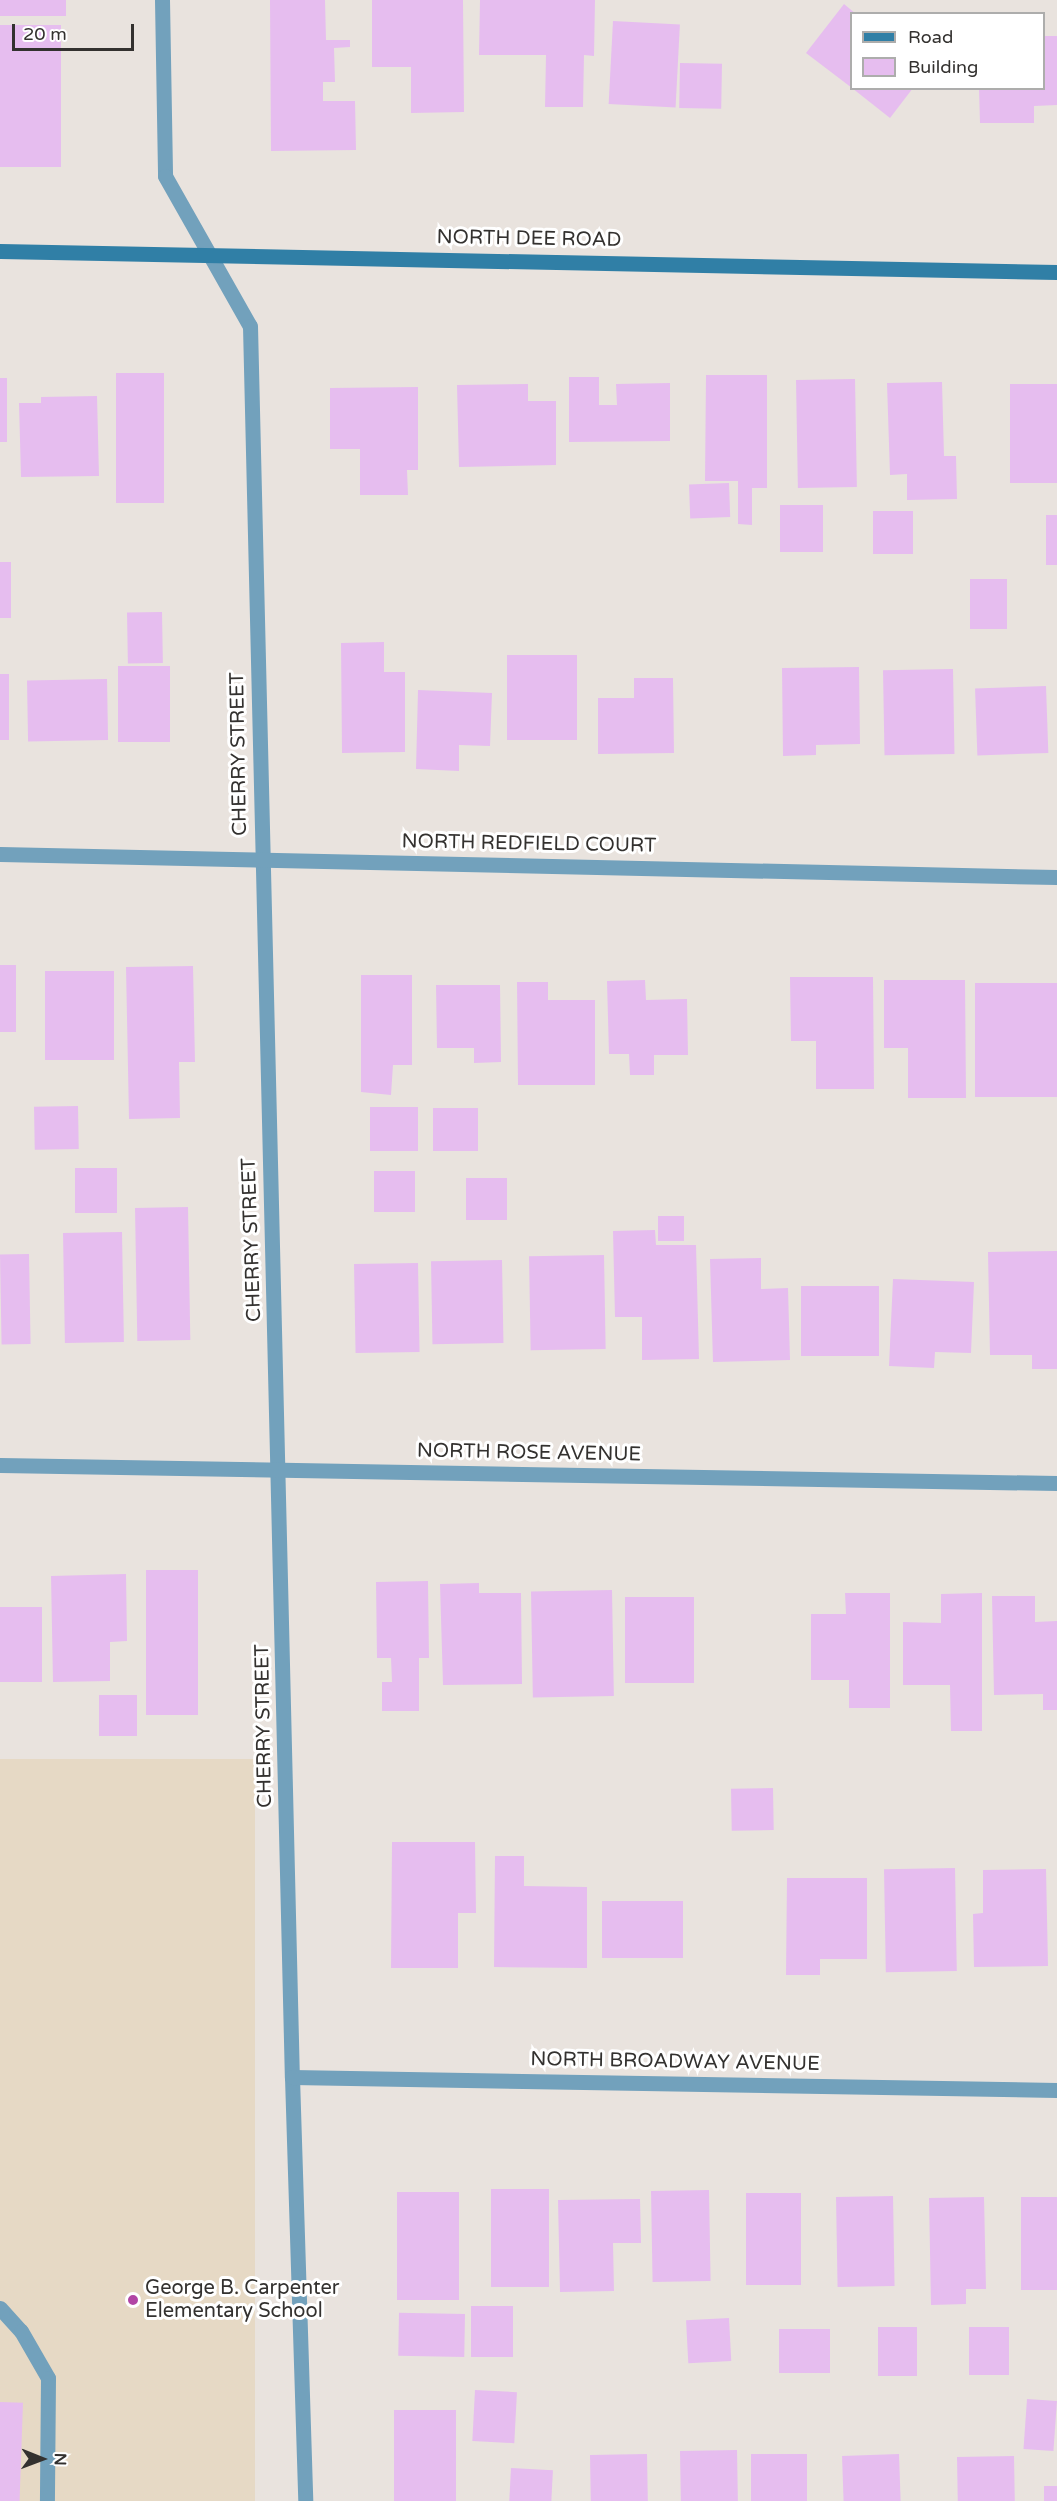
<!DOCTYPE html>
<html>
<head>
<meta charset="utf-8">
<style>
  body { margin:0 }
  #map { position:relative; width:1057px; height:2501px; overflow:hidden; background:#e9e3de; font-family:"Varela Round",sans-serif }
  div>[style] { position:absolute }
  .education>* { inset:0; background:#e6d9c5; transform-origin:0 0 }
  .building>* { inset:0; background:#e6bdef; transform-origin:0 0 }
  .lane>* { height:15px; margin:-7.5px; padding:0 7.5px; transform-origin:7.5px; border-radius:7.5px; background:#72a1bc }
  .street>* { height:15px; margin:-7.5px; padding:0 7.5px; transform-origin:7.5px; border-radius:7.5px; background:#72a1bc }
  .secondary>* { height:15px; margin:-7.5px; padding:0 7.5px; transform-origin:7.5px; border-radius:7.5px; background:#307fa6 }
  .dots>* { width:16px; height:16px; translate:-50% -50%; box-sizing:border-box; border:3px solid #fff; border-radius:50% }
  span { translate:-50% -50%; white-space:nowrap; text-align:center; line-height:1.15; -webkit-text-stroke:6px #fff; paint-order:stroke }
  .street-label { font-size:20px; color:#33312f }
  .poi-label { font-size:20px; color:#33312f }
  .left { translate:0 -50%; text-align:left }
  .legend { position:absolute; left:850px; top:12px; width:195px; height:78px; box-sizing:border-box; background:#fff; border:2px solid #adadac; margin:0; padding:8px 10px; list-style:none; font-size:18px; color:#33312f }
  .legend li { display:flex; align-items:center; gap:12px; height:30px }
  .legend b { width:30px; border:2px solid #adadac }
  .north { position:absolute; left:12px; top:2429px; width:60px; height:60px; -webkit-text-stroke:4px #fff; paint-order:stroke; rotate:91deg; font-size:16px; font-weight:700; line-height:24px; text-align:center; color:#33312f }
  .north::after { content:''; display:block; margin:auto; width:21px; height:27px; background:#33312f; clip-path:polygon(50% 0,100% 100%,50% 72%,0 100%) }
  .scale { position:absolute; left:12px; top:24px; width:122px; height:27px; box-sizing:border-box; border:3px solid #33312f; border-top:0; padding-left:8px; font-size:18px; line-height:21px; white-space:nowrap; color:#33312f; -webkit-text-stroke:4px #fff; paint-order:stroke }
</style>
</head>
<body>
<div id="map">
  <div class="education">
    <i style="left:0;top:1759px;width:255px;height:742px"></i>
  </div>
  <div class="building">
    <i style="left:0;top:0;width:66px;height:16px"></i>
    <i style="clip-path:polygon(270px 0,325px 0,326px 40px,350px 40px,350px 47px,334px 48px,335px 82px,323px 82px,323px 101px,355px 101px,356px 150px,271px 151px)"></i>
    <i style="clip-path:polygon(372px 0,463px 0,464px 112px,411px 113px,411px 67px,372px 67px)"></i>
    <i style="clip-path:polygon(480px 0,595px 0,594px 56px,584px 55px,583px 107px,545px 107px,546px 55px,479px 55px)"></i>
    <i style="clip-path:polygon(844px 4px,856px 14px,852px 14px,852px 88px,806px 53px)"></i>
    <i style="left:613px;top:21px;width:67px;height:83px;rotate:3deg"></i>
    <i style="left:0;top:25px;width:61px;height:142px"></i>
    <i style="clip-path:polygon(1044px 36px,1057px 36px,1057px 105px,1034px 106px,1034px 123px,980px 123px,979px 88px,1044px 88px)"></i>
    <i style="left:680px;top:63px;width:42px;height:45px;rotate:1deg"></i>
    <i style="clip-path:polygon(852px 88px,913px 88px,890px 118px)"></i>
    <i style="left:164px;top:373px;width:130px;height:48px;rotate:90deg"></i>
    <i style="clip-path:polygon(706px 375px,767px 375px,767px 488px,752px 488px,752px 525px,738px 524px,738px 481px,705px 481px)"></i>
    <i style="clip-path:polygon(569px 377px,599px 377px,599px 405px,617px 405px,616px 384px,670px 383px,670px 441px,569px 442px)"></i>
    <i style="left:0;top:378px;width:7px;height:64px"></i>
    <i style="left:855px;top:379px;width:108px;height:59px;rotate:89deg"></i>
    <i style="clip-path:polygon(942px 382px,944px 456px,956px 456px,957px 499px,907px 500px,907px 474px,890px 475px,887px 383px)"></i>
    <i style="clip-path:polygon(528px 384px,528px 401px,556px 401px,556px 465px,459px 467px,457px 385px)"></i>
    <i style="left:1057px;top:384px;width:99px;height:47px;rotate:90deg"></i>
    <i style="clip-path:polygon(418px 387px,418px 470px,407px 470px,408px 495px,360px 495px,360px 449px,330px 449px,330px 388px)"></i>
    <i style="clip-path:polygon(97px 396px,99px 476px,21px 477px,19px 403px,41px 403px,41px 397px)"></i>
    <i style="left:729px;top:483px;width:34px;height:40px;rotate:88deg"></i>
    <i style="left:823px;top:505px;width:47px;height:43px;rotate:90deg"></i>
    <i style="left:873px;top:511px;width:40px;height:43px"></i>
    <i style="left:1046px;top:515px;width:11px;height:50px"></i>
    <i style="left:0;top:562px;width:11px;height:56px"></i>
    <i style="left:1007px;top:579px;width:50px;height:37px;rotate:90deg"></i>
    <i style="left:162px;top:612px;width:51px;height:35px;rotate:89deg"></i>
    <i style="clip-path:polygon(384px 642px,384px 672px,405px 672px,405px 752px,342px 753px,341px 643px)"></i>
    <i style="left:507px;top:655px;width:70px;height:85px"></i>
    <i style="left:118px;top:666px;width:52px;height:76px"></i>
    <i style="clip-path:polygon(859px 667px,860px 744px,816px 745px,816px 755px,783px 756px,782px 668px)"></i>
    <i style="left:953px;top:669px;width:85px;height:70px;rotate:89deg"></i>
    <i style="left:0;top:674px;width:9px;height:66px"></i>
    <i style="clip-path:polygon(634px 678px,673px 678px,674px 753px,598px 754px,598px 698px,634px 698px)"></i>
    <i style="left:107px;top:679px;width:61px;height:80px;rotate:89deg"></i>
    <i style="left:1046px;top:686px;width:67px;height:71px;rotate:88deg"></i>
    <i style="clip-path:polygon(418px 690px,492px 693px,490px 746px,459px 745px,459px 771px,416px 769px)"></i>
    <i style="left:0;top:965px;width:16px;height:67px"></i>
    <i style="clip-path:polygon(193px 966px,195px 1062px,179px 1062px,180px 1118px,129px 1119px,126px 967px)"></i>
    <i style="left:45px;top:971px;width:69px;height:89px"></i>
    <i style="clip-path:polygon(361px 975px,412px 975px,412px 1065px,393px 1065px,391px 1095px,361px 1092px)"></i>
    <i style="clip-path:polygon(790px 977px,873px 977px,874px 1089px,816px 1089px,816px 1041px,791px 1041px)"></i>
    <i style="clip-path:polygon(645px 980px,646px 1000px,687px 999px,688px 1055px,654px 1055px,654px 1075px,630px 1075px,629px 1054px,609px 1054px,607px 981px)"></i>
    <i style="clip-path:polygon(884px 980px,965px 980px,966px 1098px,908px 1098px,908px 1048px,884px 1048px)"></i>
    <i style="clip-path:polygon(517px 982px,548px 982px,548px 1000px,595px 1000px,595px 1085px,518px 1085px)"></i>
    <i style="left:1057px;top:983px;width:114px;height:82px;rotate:90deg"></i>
    <i style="clip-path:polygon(436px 985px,500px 985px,501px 1062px,474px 1063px,474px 1048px,437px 1048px)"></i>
    <i style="left:78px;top:1106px;width:43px;height:44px;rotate:89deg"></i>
    <i style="left:370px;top:1107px;width:48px;height:44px"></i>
    <i style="left:433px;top:1108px;width:45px;height:43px"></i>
    <i style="left:117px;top:1168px;width:45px;height:42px;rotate:90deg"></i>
    <i style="left:374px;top:1171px;width:41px;height:41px"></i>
    <i style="left:466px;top:1178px;width:41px;height:42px"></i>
    <i style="left:188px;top:1207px;width:133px;height:53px;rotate:89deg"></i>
    <i style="left:658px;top:1216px;width:26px;height:25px"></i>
    <i style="clip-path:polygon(655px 1230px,656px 1245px,696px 1245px,699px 1359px,642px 1360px,642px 1317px,615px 1317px,613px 1231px)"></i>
    <i style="left:122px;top:1232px;width:110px;height:59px;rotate:89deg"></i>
    <i style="clip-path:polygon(1057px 1251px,1057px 1369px,1032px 1369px,1032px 1355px,990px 1355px,988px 1252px)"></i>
    <i style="left:29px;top:1254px;width:90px;height:29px;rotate:89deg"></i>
    <i style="left:604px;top:1255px;width:94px;height:75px;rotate:89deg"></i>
    <i style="clip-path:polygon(761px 1258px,761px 1289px,788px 1288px,790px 1360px,713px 1362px,710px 1259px)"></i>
    <i style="left:502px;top:1260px;width:83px;height:71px;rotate:89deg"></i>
    <i style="left:418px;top:1263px;width:89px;height:64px;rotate:89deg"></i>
    <i style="clip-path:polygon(893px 1279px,974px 1282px,971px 1353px,935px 1352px,934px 1368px,889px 1366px)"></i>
    <i style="left:801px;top:1286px;width:78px;height:70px"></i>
    <i style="left:198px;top:1570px;width:145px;height:52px;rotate:90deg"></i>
    <i style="clip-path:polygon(126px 1574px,127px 1641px,110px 1642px,110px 1681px,53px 1682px,51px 1576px)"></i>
    <i style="clip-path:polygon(428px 1581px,429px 1658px,419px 1658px,419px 1711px,382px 1711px,382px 1682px,392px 1682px,391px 1658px,377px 1658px,376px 1582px)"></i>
    <i style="clip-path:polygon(479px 1583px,479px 1593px,521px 1593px,522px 1684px,443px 1685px,440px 1584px)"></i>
    <i style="left:612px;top:1590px;width:106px;height:81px;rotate:89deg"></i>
    <i style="clip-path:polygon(845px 1593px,890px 1593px,890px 1708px,849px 1708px,849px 1680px,811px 1680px,811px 1614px,846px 1614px)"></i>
    <i style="clip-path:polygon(982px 1593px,982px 1731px,951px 1731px,950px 1685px,903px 1685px,903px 1622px,941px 1623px,941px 1594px)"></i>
    <i style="clip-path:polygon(992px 1596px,1035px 1596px,1035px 1622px,1057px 1621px,1057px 1710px,1043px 1710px,1043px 1694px,994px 1695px)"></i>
    <i style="left:625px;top:1597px;width:69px;height:86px"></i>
    <i style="left:42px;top:1607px;width:75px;height:42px;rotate:90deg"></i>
    <i style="left:137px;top:1695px;width:41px;height:38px;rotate:90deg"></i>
    <i style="left:773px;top:1788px;width:42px;height:42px;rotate:89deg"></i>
    <i style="clip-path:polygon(392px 1842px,475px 1842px,476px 1913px,458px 1913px,458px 1968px,391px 1968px)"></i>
    <i style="clip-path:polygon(495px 1856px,524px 1856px,524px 1886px,587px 1887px,587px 1968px,494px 1967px)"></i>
    <i style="left:955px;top:1868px;width:103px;height:71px;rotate:89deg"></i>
    <i style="clip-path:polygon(1046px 1869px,1048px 1966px,974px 1967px,973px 1914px,983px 1913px,983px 1870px)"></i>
    <i style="clip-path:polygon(787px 1878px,867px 1878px,867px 1959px,820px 1959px,820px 1975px,786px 1975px)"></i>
    <i style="left:683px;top:1901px;width:57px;height:81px;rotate:90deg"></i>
    <i style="left:491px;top:2189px;width:58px;height:98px"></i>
    <i style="left:709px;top:2190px;width:91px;height:58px;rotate:89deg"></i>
    <i style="left:397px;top:2192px;width:62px;height:108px"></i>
    <i style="left:746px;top:2193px;width:55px;height:92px"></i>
    <i style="left:893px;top:2196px;width:90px;height:57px;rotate:89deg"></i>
    <i style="clip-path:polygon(984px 2197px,986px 2289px,966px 2289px,966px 2304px,931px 2305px,929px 2198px)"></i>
    <i style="left:1021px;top:2197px;width:36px;height:93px"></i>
    <i style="clip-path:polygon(640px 2199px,641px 2243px,613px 2243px,614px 2291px,560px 2292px,558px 2200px)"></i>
    <i style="left:513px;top:2306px;width:51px;height:42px;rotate:90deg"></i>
    <i style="left:465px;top:2314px;width:43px;height:66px;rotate:91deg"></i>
    <i style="left:729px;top:2318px;width:43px;height:43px;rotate:87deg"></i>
    <i style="left:878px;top:2327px;width:39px;height:49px"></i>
    <i style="left:969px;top:2327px;width:40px;height:48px"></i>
    <i style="left:779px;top:2329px;width:51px;height:44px"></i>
    <i style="left:475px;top:2390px;width:42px;height:51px;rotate:3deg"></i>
    <i style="left:1027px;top:2399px;width:30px;height:50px;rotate:4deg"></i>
    <i style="left:0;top:2402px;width:23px;height:99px;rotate:2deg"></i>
    <i style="left:394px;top:2410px;width:62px;height:91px"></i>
    <i style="left:737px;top:2450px;width:51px;height:57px;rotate:89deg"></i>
    <i style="left:647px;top:2454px;width:47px;height:57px;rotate:89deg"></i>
    <i style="left:751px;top:2454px;width:56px;height:47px"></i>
    <i style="left:899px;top:2454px;width:47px;height:57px;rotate:88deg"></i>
    <i style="left:1014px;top:2456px;width:45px;height:57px;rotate:89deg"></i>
    <i style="left:511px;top:2468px;width:42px;height:33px;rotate:3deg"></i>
    <i style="left:1044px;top:2486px;width:13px;height:15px"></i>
  </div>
  <div class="lane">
    <i style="left:0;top:2308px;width:31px;rotate:48deg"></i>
    <i style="left:21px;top:2331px;width:54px;rotate:60.1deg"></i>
    <i style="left:48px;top:2378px;width:123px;rotate:90.5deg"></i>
  </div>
  <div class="street">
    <i style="left:162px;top:0;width:176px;rotate:89deg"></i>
    <i style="left:165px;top:176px;width:172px;rotate:60.5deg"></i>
    <i style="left:250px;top:326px;width:1752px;rotate:88.63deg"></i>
    <i style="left:292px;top:2077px;width:424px;rotate:88.2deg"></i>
    <i style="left:0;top:854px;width:1057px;rotate:1.25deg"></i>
    <i style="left:0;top:1465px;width:1057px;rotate:0.98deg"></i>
    <i style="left:292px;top:2077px;width:765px;rotate:0.97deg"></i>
  </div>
  <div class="secondary">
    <i style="left:0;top:251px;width:1057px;rotate:1.14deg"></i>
  </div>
  <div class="dots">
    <i style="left:133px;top:2300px;background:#b145a5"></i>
  </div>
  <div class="street-label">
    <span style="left:529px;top:239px;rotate:1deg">NORTH DEE ROAD</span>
    <span style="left:239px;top:754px;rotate:-91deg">CHERRY STREET</span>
    <span style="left:529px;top:844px;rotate:1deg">NORTH REDFIELD COURT</span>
    <span style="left:252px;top:1240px;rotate:-92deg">CHERRY STREET</span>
    <span style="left:529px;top:1453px;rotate:1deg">NORTH ROSE AVENUE</span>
    <span style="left:264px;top:1726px;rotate:-91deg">CHERRY STREET</span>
    <span style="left:675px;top:2062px;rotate:1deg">NORTH BROADWAY AVENUE</span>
  </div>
  <div class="poi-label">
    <span class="left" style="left:145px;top:2300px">George B. Carpenter<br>Elementary School</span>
  </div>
  <ul class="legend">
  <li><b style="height:8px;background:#307fa6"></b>Road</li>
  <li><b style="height:16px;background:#e6bdef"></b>Building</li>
  </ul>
  <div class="north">N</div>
  <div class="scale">20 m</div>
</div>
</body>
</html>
